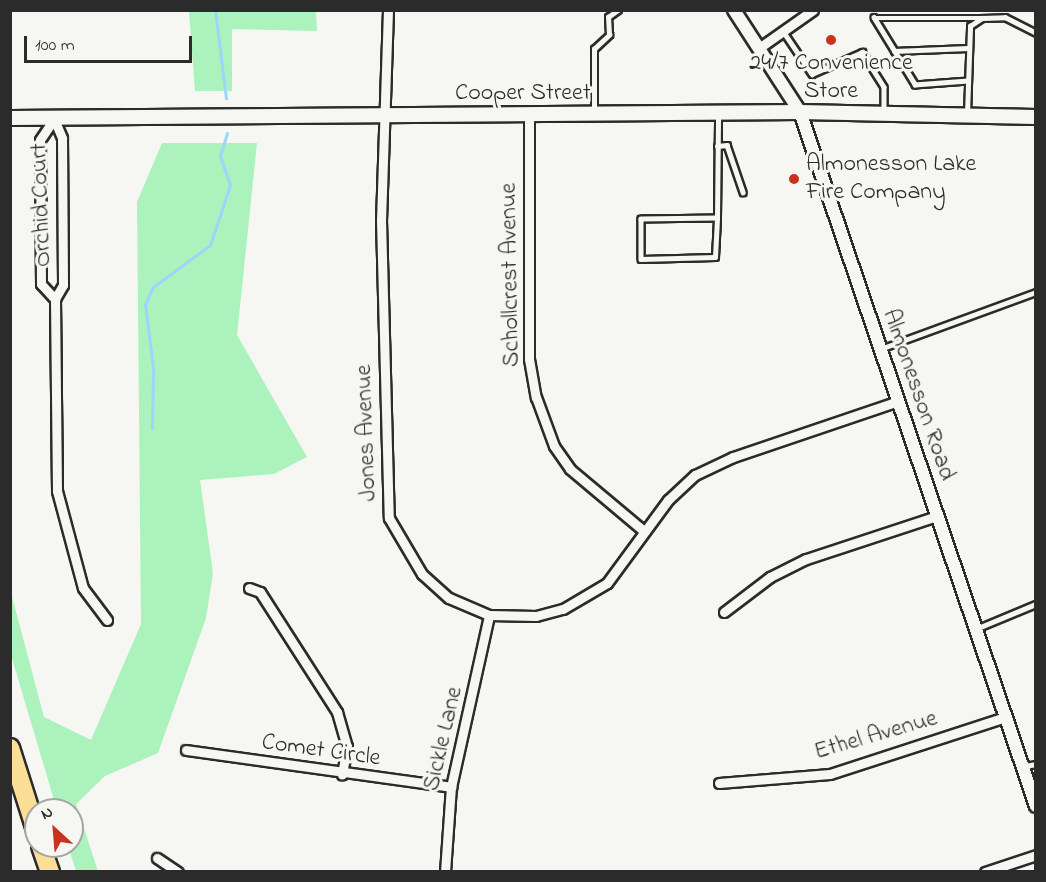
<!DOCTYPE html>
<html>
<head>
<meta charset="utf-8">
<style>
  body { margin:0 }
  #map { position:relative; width:1046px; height:882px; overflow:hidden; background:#f6f6f2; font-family:"Indie Flower",sans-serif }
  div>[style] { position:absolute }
  .green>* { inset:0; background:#acf2bd }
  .stream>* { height:3px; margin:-1.5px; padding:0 1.5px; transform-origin:1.5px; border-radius:1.5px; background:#9ed4fd }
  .roads { filter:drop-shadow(2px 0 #2b2b2b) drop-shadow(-2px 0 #2b2b2b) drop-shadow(0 2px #2b2b2b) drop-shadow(0 -2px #2b2b2b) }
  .service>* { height:4.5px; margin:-2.25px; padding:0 2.25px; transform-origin:2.25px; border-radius:2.25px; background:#f6f6f2 }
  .minor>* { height:9px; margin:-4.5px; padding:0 4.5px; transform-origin:4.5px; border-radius:4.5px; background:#f6f6f2 }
  .tertiary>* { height:12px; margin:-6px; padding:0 6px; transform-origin:6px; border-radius:6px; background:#f6f6f2 }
  .secondary>* { height:14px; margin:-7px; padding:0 7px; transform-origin:7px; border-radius:7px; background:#f6f6f2 }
  .motorway>* { height:18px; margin:-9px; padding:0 9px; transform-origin:9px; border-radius:9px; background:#fcde96 }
  .dots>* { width:16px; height:16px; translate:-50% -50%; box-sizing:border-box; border:3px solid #f6f6f2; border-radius:50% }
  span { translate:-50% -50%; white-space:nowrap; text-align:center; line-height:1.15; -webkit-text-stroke:6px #f6f6f2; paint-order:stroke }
  .poi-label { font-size:24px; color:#2b2b2b }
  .left { translate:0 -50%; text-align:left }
  .street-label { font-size:24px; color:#2b2b2b }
  .frame { position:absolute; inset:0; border:12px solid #2b2b2b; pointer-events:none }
  .north { position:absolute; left:24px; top:798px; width:60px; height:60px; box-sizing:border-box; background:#f6f6f2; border:2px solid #a5a5a2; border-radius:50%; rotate:334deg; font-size:16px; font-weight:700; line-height:24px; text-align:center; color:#2b2b2b }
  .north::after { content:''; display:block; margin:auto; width:21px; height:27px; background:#c8321e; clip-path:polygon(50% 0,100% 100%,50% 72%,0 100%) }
  .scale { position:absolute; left:24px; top:36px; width:168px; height:27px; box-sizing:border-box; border:3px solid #2b2b2b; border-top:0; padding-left:8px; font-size:18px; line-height:21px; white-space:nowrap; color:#2b2b2b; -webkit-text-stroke:4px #f6f6f2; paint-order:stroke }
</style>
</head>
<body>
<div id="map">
  <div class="green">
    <i style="clip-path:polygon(189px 11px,316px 11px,317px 31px,232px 29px,232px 91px,195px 91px)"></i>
    <i style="clip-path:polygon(162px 143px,257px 143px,237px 335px,307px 457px,274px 474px,200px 480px,213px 573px,206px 618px,158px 753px,105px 776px,76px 804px,98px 871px,76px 871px,68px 846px,72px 810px,57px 810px,11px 655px,11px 593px,44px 717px,91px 740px,141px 624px,137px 202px)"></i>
  </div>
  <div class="stream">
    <i style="left:215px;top:10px;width:89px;rotate:82.9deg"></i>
    <i style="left:152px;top:428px;width:60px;rotate:-89deg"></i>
    <i style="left:153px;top:368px;width:64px;rotate:-97.1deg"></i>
    <i style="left:145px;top:304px;width:19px;rotate:-65deg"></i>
    <i style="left:153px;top:287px;width:71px;rotate:-36.4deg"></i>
    <i style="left:210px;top:245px;width:63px;rotate:-71.6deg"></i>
    <i style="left:230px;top:185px;width:31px;rotate:-109deg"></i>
    <i style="left:220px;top:156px;width:24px;rotate:-73deg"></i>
  </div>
  <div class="roads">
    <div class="service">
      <i style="left:783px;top:31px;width:52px;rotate:56deg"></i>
      <i style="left:812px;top:74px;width:55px;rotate:-23.7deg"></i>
      <i style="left:862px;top:52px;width:41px;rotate:57.8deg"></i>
      <i style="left:884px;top:87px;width:24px;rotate:90deg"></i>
      <i style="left:894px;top:51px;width:74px;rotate:-2.3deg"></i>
      <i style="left:968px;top:81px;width:53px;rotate:175.7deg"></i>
      <i style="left:915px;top:85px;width:79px;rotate:-121.5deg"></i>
      <i style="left:874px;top:18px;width:108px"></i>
      <i style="left:594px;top:112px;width:63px;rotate:-90deg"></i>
      <i style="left:594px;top:49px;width:21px;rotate:-43deg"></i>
      <i style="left:609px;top:35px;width:18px;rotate:-93deg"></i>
      <i style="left:608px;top:17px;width:12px;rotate:-35deg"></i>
      <i style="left:967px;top:114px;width:88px;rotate:-88deg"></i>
      <i style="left:970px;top:26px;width:14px;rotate:-34deg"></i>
      <i style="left:982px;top:18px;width:23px;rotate:-2deg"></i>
      <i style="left:1005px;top:17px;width:35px;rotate:27deg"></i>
      <i style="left:717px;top:146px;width:10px;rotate:-6deg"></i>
      <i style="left:727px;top:145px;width:50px;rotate:71.2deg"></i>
      <i style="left:717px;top:218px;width:76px;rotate:179.2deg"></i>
      <i style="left:641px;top:219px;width:40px;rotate:90deg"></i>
      <i style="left:641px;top:259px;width:74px;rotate:-1.5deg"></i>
      <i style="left:715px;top:257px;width:39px;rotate:-87deg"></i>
      <i style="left:717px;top:218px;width:104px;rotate:-89.4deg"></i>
      <i style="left:883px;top:348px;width:163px;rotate:-20.1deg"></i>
      <i style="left:978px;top:628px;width:63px;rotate:-22.5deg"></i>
      <i style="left:1025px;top:766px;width:11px;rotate:-10deg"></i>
    </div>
    <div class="minor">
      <i style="left:388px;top:10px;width:210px;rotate:91.9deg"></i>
      <i style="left:381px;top:220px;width:298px;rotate:88.5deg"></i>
      <i style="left:389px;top:518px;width:65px;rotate:59.5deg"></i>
      <i style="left:422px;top:574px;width:36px;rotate:42deg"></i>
      <i style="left:449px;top:598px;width:43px;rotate:23deg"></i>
      <i style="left:489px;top:615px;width:47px;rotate:1.2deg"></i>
      <i style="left:536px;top:616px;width:28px;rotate:-15deg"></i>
      <i style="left:563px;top:609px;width:51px;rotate:-30.6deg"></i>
      <i style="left:607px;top:583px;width:103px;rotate:-53.7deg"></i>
      <i style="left:668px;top:500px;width:37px;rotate:-43deg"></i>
      <i style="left:695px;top:475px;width:42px;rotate:-25.3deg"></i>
      <i style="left:733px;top:457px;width:174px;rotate:-18.7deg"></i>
      <i style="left:759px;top:48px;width:66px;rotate:-35.1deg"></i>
      <i style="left:529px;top:118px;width:241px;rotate:90deg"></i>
      <i style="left:529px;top:359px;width:39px;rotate:80deg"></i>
      <i style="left:536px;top:397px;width:52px;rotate:69.8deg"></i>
      <i style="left:554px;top:446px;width:28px;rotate:55deg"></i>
      <i style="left:570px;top:469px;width:97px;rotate:40deg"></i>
      <i style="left:54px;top:119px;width:21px;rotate:67deg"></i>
      <i style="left:62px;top:138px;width:147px;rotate:89.6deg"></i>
      <i style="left:63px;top:285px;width:16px;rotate:120deg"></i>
      <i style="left:55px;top:299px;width:192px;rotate:89.4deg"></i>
      <i style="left:57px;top:491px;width:100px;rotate:75deg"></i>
      <i style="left:83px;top:588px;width:40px;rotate:53deg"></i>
      <i style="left:54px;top:119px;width:25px;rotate:124deg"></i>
      <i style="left:40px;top:140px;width:144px;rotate:89.6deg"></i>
      <i style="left:41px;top:284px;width:21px;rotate:47deg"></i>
      <i style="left:249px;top:588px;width:12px;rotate:20deg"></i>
      <i style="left:260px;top:592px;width:143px;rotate:57.3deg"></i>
      <i style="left:337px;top:712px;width:35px;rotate:74deg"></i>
      <i style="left:347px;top:746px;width:29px;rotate:100deg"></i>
      <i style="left:724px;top:612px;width:58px;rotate:-37.3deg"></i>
      <i style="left:770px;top:577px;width:40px;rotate:-26.6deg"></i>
      <i style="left:806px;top:559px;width:138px;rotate:-18.2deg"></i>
      <i style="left:186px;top:750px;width:268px;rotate:7.9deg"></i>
      <i style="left:719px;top:783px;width:111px;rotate:-4.6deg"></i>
      <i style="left:830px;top:774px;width:184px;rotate:-18deg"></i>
      <i style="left:157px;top:858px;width:25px;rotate:34deg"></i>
      <i style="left:445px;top:872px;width:85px;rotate:-86deg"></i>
      <i style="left:451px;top:787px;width:176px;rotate:-77.5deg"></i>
      <i style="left:985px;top:872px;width:54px;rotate:-18.4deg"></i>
    </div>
    <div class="tertiary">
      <i style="left:734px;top:10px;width:121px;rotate:57.1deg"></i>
      <i style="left:800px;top:112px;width:733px;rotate:71.22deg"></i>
    </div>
    <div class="secondary">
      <i style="left:10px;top:118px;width:790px;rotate:-0.44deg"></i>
      <i style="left:800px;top:112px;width:236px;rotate:1.2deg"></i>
    </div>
    <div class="motorway">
      <i style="left:10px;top:748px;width:86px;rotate:72.4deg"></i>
      <i style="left:41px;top:846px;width:28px;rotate:71deg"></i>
    </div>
  </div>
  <div class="dots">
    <i style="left:831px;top:40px;background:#c8321e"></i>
    <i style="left:794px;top:179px;background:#c8321e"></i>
  </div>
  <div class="poi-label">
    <span style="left:831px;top:78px">24/7 Convenience<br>Store</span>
    <span class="left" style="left:806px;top:179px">Almonesson Lake<br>Fire Company</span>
  </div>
  <div class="street-label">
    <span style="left:523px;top:94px">Cooper Street</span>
    <span style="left:42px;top:205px;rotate:-92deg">Orchid Court</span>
    <span style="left:511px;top:275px;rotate:-91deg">Schollcrest Avenue</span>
    <span style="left:918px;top:395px;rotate:71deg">Almonesson Road</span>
    <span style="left:367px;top:433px;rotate:-92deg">Jones Avenue</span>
    <span style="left:876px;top:736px;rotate:-16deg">Ethel Avenue</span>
    <span style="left:444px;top:739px;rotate:-77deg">Sickle Lane</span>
    <span style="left:321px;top:751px;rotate:8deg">Comet Circle</span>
  </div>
  <div class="frame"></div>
  <div class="north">N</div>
  <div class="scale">100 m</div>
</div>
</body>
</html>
